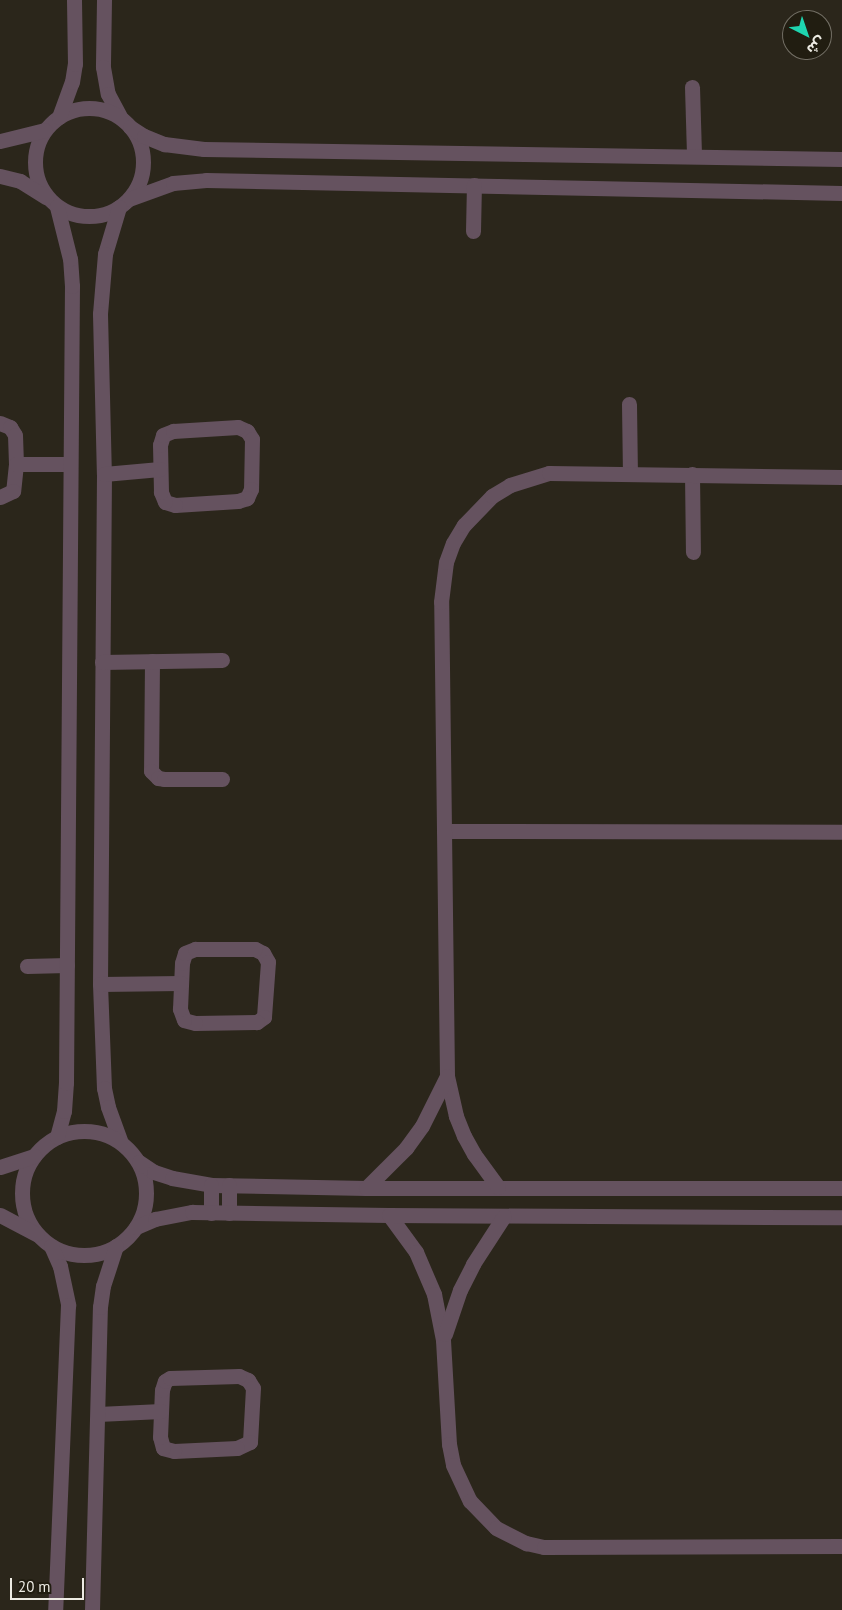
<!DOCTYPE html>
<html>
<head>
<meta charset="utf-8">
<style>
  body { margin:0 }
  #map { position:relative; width:842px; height:1610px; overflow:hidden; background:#2b261b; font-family:"PT Sans","Noto Sans Arabic",sans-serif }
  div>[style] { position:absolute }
  .minor>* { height:15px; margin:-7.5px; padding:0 7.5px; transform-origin:7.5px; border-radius:7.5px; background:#65525f }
  .minor>.ring { margin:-7.5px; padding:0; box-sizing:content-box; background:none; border:15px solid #65525f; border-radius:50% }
  span { translate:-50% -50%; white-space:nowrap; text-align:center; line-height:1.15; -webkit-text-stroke:4px #211d11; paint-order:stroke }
  .north { position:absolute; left:782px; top:10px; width:50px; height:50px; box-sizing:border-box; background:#211d11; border:1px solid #736f65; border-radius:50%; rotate:139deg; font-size:14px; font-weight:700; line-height:20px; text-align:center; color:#edebe3 }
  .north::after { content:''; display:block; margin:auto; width:18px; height:22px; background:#1ed5b0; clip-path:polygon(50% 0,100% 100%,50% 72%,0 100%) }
  .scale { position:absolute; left:10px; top:1578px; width:74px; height:22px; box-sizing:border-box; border:2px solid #edebe3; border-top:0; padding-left:6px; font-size:15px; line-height:18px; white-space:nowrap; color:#edebe3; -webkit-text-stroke:4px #211d11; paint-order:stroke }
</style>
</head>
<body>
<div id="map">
  <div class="minor">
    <i style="left:104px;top:0;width:67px;rotate:90.9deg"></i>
    <i style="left:103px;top:67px;width:27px;rotate:80deg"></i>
    <i style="left:108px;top:94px;width:27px;rotate:62deg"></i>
    <i style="left:692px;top:87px;width:69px;rotate:88.3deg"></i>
    <i class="ring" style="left:35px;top:108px;width:93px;height:93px"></i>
    <i style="left:59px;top:117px;width:37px;rotate:-70deg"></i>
    <i style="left:72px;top:82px;width:18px;rotate:-81deg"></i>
    <i style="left:75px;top:64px;width:64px;rotate:-90.9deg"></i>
    <i style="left:130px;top:127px;width:17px;rotate:33deg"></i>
    <i style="left:144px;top:136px;width:22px;rotate:22deg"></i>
    <i style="left:164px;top:144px;width:40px;rotate:7.1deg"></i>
    <i style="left:204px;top:149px;width:638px;rotate:0.9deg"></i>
    <i style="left:0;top:141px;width:46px;rotate:-13.7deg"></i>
    <i style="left:0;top:176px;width:21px;rotate:14deg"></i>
    <i style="left:20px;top:181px;width:31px;rotate:32deg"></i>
    <i style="left:129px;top:199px;width:47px;rotate:-20deg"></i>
    <i style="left:173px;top:183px;width:33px;rotate:-5deg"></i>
    <i style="left:206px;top:180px;width:636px;rotate:1.17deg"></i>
    <i style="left:119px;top:207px;width:49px;rotate:106.6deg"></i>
    <i style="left:105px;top:254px;width:60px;rotate:94.8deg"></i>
    <i style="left:100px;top:314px;width:160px;rotate:88.6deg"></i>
    <i style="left:104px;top:474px;width:510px;rotate:90.45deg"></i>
    <i style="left:100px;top:984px;width:104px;rotate:87.8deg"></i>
    <i style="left:104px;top:1088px;width:19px;rotate:78deg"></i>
    <i style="left:108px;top:1107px;width:37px;rotate:70deg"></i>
    <i style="left:473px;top:231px;width:46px;rotate:-88.8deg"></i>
    <i style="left:629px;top:404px;width:69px;rotate:89.2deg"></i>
    <i style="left:0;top:423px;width:11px;rotate:22deg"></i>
    <i style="left:10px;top:427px;width:9px;rotate:58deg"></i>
    <i style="left:15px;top:435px;width:29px;rotate:88deg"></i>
    <i style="left:16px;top:464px;width:27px;rotate:96deg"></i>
    <i style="left:13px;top:491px;width:14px;rotate:155deg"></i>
    <i style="left:238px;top:427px;width:10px;rotate:24deg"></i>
    <i style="left:247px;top:431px;width:9px;rotate:58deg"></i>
    <i style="left:252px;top:439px;width:50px;rotate:91.1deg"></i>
    <i style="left:251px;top:489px;width:10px;rotate:114deg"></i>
    <i style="left:247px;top:498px;width:9px;rotate:162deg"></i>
    <i style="left:238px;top:501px;width:63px;rotate:176.4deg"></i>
    <i style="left:175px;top:505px;width:10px;rotate:-163deg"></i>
    <i style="left:165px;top:502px;width:11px;rotate:-112deg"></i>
    <i style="left:161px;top:492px;width:47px;rotate:-91.2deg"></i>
    <i style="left:160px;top:445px;width:10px;rotate:-73deg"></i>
    <i style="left:163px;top:435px;width:11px;rotate:-22deg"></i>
    <i style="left:173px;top:431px;width:65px;rotate:-3.5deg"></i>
    <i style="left:16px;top:464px;width:54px"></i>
    <i style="left:104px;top:474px;width:56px;rotate:-5.1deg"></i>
    <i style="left:692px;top:474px;width:78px;rotate:89.3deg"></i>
    <i style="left:152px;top:661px;width:110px;rotate:90.5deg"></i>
    <i style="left:151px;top:771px;width:10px;rotate:45deg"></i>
    <i style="left:158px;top:778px;width:6px;rotate:9deg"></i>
    <i style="left:164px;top:779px;width:58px"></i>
    <i style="left:102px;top:662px;width:120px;rotate:-1deg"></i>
    <i style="left:444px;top:831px;width:398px;rotate:0.1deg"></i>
    <i style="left:255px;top:949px;width:9px;rotate:27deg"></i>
    <i style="left:263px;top:953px;width:10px;rotate:61deg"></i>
    <i style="left:268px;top:962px;width:55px;rotate:94.2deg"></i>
    <i style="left:264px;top:1017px;width:9px;rotate:144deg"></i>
    <i style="left:257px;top:1022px;width:62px;rotate:179.1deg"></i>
    <i style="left:195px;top:1023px;width:11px;rotate:-165deg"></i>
    <i style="left:184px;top:1020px;width:12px;rotate:-110deg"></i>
    <i style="left:180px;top:1009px;width:46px;rotate:-87.5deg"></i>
    <i style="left:182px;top:963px;width:10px;rotate:-73deg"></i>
    <i style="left:185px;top:953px;width:11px;rotate:-22deg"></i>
    <i style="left:195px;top:949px;width:60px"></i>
    <i style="left:27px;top:966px;width:40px;rotate:-1.4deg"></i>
    <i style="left:100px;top:984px;width:81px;rotate:-0.7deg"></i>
    <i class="ring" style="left:22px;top:1131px;width:109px;height:109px"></i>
    <i style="left:57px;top:1137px;width:27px;rotate:-75deg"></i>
    <i style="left:64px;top:1111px;width:28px;rotate:-86deg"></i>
    <i style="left:66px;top:1083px;width:797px;rotate:-89.57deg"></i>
    <i style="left:72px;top:286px;width:27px;rotate:-94deg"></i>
    <i style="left:70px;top:259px;width:54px;rotate:-104deg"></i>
    <i style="left:139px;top:1162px;width:18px;rotate:34deg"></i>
    <i style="left:154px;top:1172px;width:19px;rotate:18deg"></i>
    <i style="left:172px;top:1178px;width:40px;rotate:10deg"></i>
    <i style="left:211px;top:1185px;width:155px;rotate:1.1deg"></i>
    <i style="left:366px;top:1188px;width:476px"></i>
    <i style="left:0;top:1167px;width:36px;rotate:-18deg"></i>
    <i style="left:211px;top:1185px;width:28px;rotate:90deg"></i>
    <i style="left:229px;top:1185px;width:28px;rotate:90deg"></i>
    <i style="left:498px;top:1187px;width:41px;rotate:-126deg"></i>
    <i style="left:474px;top:1154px;width:21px;rotate:-119deg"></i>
    <i style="left:464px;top:1136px;width:22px;rotate:-112deg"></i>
    <i style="left:456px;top:1116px;width:41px;rotate:-102.7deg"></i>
    <i style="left:447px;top:1076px;width:474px;rotate:-90.7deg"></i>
    <i style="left:441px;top:602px;width:40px;rotate:-82.9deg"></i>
    <i style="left:446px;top:562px;width:20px;rotate:-70deg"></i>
    <i style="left:453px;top:543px;width:21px;rotate:-59deg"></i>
    <i style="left:464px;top:525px;width:40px;rotate:-46deg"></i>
    <i style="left:492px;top:496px;width:21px;rotate:-31deg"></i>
    <i style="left:510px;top:485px;width:41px;rotate:-17.1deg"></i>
    <i style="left:549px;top:473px;width:293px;rotate:0.8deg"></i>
    <i style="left:366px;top:1188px;width:57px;rotate:-45deg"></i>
    <i style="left:406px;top:1148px;width:27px;rotate:-54deg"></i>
    <i style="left:422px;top:1126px;width:56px;rotate:-63.4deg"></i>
    <i style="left:0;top:1215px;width:41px;rotate:27.8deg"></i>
    <i style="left:389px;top:1215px;width:46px;rotate:53.9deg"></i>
    <i style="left:416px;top:1252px;width:46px;rotate:66.8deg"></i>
    <i style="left:434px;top:1294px;width:47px;rotate:78.9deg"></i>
    <i style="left:443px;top:1340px;width:104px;rotate:86.7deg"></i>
    <i style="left:449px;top:1444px;width:21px;rotate:79deg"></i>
    <i style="left:453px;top:1465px;width:40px;rotate:65deg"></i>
    <i style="left:470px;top:1501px;width:37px;rotate:46deg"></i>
    <i style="left:496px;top:1528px;width:34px;rotate:27deg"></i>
    <i style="left:526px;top:1543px;width:18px;rotate:13deg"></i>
    <i style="left:544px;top:1547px;width:298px;rotate:-0.2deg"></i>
    <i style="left:136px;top:1227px;width:21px;rotate:-23deg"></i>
    <i style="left:155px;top:1219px;width:38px;rotate:-11deg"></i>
    <i style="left:192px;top:1212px;width:197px;rotate:0.9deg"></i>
    <i style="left:389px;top:1215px;width:453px;rotate:0.3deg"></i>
    <i style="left:51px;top:1246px;width:22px;rotate:66deg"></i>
    <i style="left:60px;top:1266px;width:40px;rotate:78deg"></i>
    <i style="left:68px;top:1305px;width:305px;rotate:92.4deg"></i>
    <i style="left:445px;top:1334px;width:46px;rotate:-71.2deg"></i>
    <i style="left:460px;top:1290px;width:29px;rotate:-63deg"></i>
    <i style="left:473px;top:1264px;width:57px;rotate:-57.1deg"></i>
    <i style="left:239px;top:1376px;width:10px;rotate:24deg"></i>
    <i style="left:248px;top:1380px;width:9px;rotate:58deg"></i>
    <i style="left:253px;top:1388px;width:54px;rotate:93.2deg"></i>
    <i style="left:250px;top:1442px;width:14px;rotate:155deg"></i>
    <i style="left:237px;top:1448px;width:63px;rotate:177.3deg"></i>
    <i style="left:174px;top:1451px;width:11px;rotate:-165deg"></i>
    <i style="left:163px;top:1448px;width:11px;rotate:-105deg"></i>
    <i style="left:160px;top:1437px;width:47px;rotate:-87.6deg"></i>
    <i style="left:162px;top:1390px;width:9px;rotate:-72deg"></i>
    <i style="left:165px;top:1381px;width:6px;rotate:-31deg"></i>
    <i style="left:170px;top:1378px;width:69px;rotate:-1.7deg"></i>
    <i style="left:98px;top:1414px;width:63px;rotate:-2.7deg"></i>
    <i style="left:92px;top:1610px;width:303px;rotate:-88.5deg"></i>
    <i style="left:100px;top:1307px;width:21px;rotate:-82deg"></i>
    <i style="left:103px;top:1286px;width:42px;rotate:-72deg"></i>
  </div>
  <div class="north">ش</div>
  <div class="scale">20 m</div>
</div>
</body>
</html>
